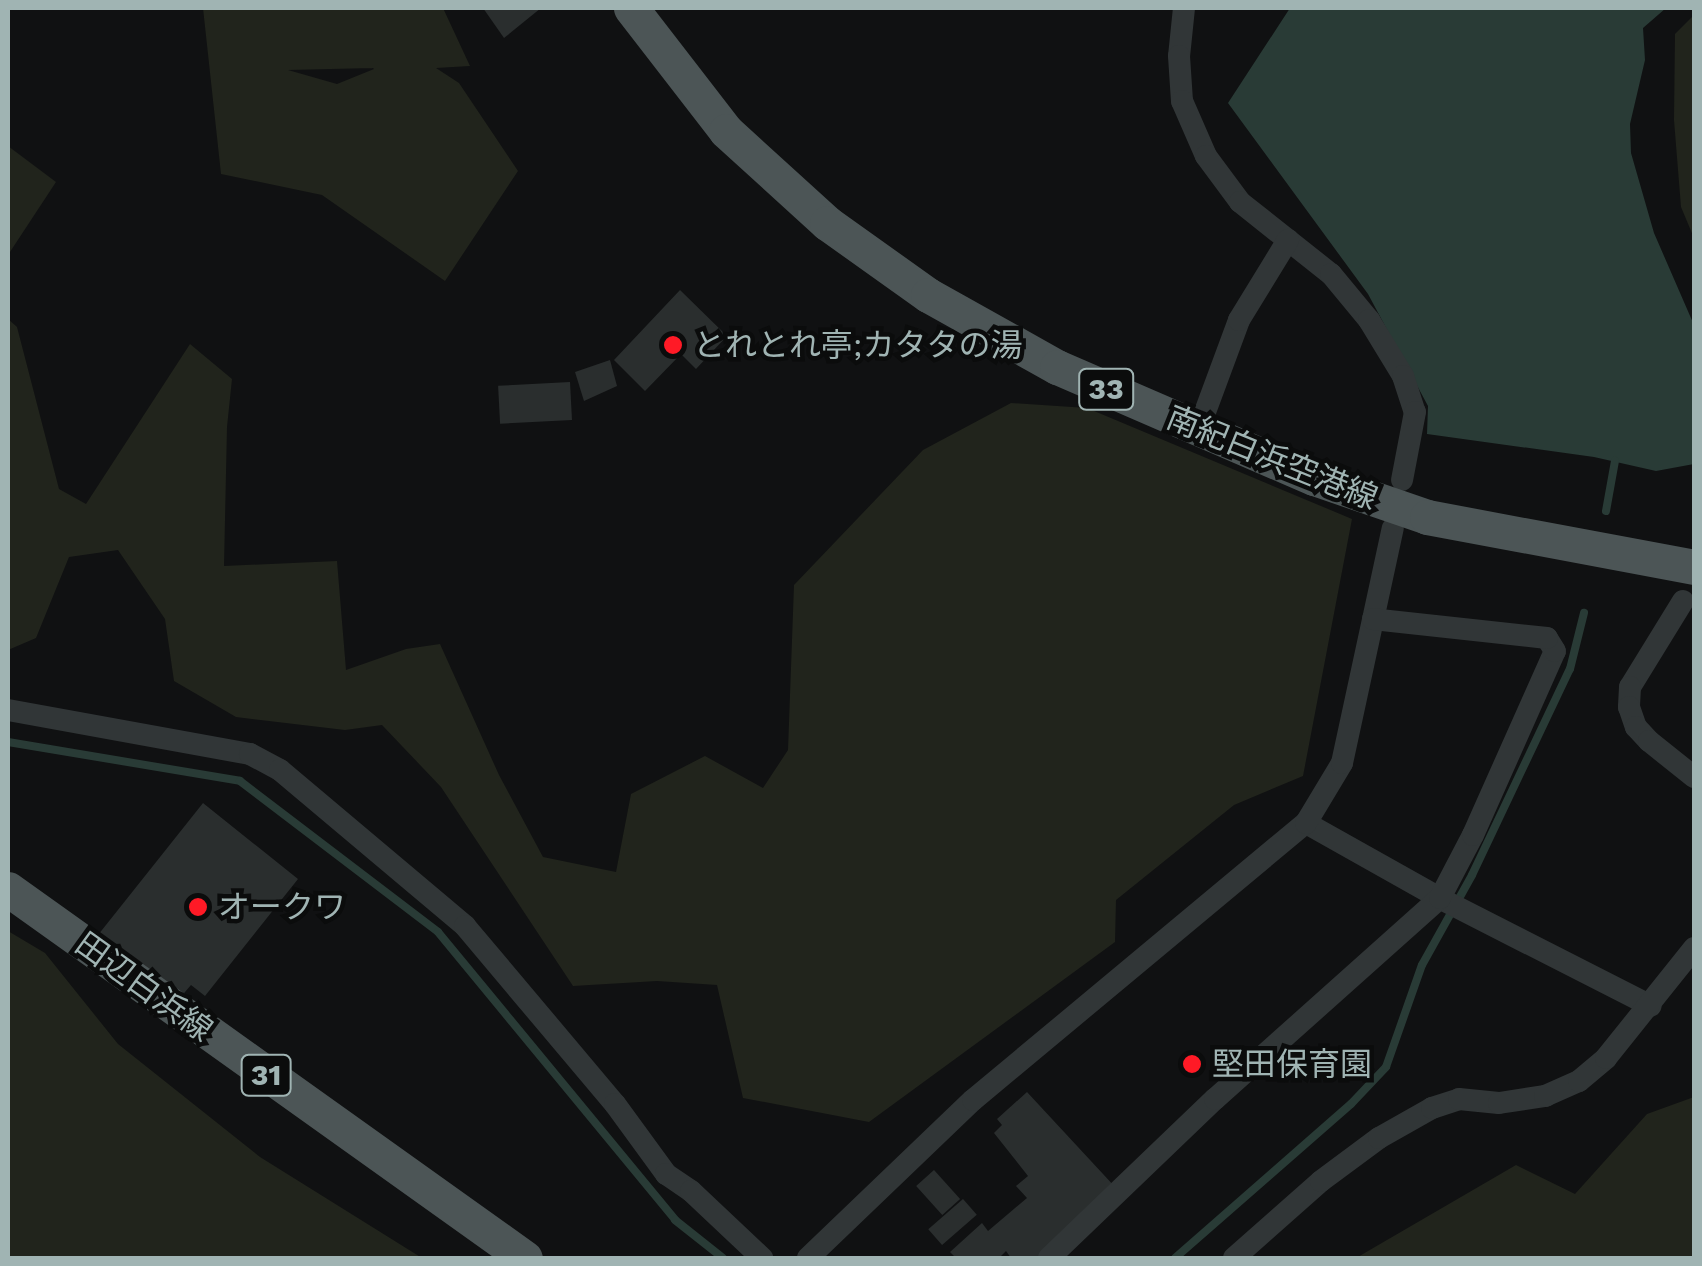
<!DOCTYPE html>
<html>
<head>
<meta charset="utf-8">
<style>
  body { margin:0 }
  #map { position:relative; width:1702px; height:1266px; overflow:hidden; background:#101112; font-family:"Work Sans","Noto Sans JP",sans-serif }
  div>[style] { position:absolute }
  .green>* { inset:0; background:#21241c }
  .water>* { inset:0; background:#293b36 }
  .stream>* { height:8px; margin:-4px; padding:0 4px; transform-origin:4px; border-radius:4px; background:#293b36 }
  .building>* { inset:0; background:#2a2e2e; transform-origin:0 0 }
  .street>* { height:22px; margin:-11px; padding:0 11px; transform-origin:11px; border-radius:11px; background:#313637 }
  .primary>* { height:35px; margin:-17.5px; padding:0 17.5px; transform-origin:17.5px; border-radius:17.5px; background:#4c5556 }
  .dots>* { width:28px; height:28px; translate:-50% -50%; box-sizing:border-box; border:5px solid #0b0c0c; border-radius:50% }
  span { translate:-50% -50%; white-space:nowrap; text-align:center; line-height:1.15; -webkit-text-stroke:9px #0b0c0c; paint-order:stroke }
  .shield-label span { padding:2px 8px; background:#0b0c0c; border:2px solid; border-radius:8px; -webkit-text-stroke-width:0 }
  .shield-label { font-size:30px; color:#a0b4b3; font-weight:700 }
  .poi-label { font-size:32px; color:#a0b4b3 }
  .left { translate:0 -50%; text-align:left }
  .street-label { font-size:32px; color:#a0b4b3 }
  .frame { position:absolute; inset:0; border:10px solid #a0b4b3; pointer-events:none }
</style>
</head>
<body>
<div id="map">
  <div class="green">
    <i style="clip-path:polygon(evenodd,203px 8px,443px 8px,470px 66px,436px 68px,459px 83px,518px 171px,445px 281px,322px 195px,221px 174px,203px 8px,374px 69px,337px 84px,288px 70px,373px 68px,374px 69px)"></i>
    <i style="clip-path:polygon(1694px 15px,1694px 238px,1681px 207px,1674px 120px,1675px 34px)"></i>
    <i style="clip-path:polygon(8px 146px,56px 182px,8px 255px)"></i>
    <i style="clip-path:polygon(8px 319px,17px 327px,59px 489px,86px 504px,190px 344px,232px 379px,227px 427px,224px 566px,337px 561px,346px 670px,406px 649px,440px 644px,499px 775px,543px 857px,616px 872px,631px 794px,705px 756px,763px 788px,788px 750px,794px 585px,923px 450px,1011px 403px,1087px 408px,1352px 519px,1303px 776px,1234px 805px,1116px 900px,1115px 942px,869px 1122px,743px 1098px,717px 985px,657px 981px,573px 986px,441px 787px,382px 725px,345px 730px,236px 717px,174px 681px,165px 619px,118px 550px,69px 557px,36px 638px,8px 650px)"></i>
    <i style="clip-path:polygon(8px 931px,45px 953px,118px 1044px,260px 1157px,422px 1258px,8px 1258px)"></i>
    <i style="clip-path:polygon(1694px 1097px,1694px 1258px,1356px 1258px,1516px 1165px,1575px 1194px,1647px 1114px)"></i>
  </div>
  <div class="water">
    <i style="clip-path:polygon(1290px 8px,1666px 8px,1643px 28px,1645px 60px,1630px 124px,1631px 153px,1654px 233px,1694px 325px,1694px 464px,1656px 471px,1594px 457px,1427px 434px,1428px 406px,1368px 294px,1228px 103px)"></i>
  </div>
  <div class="stream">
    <i style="left:1606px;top:511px;width:51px;rotate:-79.8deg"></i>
    <i style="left:8px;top:742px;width:235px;rotate:9.5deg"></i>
    <i style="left:240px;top:781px;width:249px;rotate:37.3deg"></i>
    <i style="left:438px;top:932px;width:373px;rotate:50.5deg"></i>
    <i style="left:675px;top:1220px;width:61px;rotate:38.4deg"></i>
    <i style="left:1175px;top:1258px;width:234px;rotate:-41.2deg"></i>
    <i style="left:1351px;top:1104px;width:51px;rotate:-46.6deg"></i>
    <i style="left:1386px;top:1067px;width:108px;rotate:-70.6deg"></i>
    <i style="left:1422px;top:965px;width:103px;rotate:-60.9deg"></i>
    <i style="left:1472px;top:875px;width:228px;rotate:-64.6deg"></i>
    <i style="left:1570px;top:669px;width:58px;rotate:-76deg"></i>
  </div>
  <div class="building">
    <i style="clip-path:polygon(483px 8px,541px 8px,504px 38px)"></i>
    <i style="clip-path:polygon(680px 290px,727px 336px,696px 369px,681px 354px,645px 391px,614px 360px)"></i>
    <i style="clip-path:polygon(610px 360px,617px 386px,584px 401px,575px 372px)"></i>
    <i style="left:570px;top:382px;width:38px;height:72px;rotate:87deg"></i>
    <i style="clip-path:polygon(203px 803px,298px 879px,205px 996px,191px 985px,179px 999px,98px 935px)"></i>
    <i style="clip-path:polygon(1027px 1092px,1116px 1188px,1040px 1258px,1011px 1258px,1006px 1251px,999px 1258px,956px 1258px,950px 1252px,982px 1223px,988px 1231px,1027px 1198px,1016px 1186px,1028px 1176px,994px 1133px,1002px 1125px,997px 1119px)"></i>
    <i style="left:934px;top:1170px;width:39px;height:24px;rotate:48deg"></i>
    <i style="left:963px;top:1199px;width:21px;height:46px;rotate:49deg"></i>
  </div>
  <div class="street">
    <i style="left:1184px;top:8px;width:48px;rotate:95.9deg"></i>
    <i style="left:1179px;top:56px;width:45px;rotate:86.2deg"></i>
    <i style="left:1182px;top:101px;width:60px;rotate:66.4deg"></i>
    <i style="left:1206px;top:156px;width:57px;rotate:53.5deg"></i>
    <i style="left:1240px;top:202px;width:116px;rotate:38.4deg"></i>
    <i style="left:1331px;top:274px;width:60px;rotate:50.4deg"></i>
    <i style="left:1369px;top:320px;width:66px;rotate:58.7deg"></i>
    <i style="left:1403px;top:376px;width:38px;rotate:72deg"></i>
    <i style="left:1415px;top:412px;width:69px;rotate:100.8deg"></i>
    <i style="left:1198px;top:431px;width:118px;rotate:-69.7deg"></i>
    <i style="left:1239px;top:320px;width:94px;rotate:-58.5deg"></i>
    <i style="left:1683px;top:601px;width:101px;rotate:121.6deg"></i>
    <i style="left:1630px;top:687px;width:20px;rotate:93deg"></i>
    <i style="left:1629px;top:707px;width:21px;rotate:71deg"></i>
    <i style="left:1636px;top:727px;width:19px;rotate:47deg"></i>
    <i style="left:1649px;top:741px;width:58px;rotate:38.7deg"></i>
    <i style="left:8px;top:710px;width:246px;rotate:10.3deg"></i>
    <i style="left:250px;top:754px;width:34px;rotate:28deg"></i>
    <i style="left:280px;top:770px;width:242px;rotate:40.1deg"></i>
    <i style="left:465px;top:926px;width:233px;rotate:49.9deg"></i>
    <i style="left:615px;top:1104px;width:87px;rotate:53.9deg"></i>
    <i style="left:666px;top:1174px;width:30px;rotate:34deg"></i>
    <i style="left:691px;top:1191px;width:98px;rotate:43.3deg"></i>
    <i style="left:1306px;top:823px;width:157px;rotate:29.3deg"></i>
    <i style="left:1443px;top:900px;width:233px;rotate:27deg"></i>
    <i style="left:808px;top:1258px;width:228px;rotate:-43.8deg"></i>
    <i style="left:973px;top:1100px;width:433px;rotate:-39.8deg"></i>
    <i style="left:1306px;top:823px;width:70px;rotate:-59deg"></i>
    <i style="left:1342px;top:763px;width:240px;rotate:-77.8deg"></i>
    <i style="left:1049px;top:1258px;width:230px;rotate:-43.8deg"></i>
    <i style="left:1215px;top:1099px;width:302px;rotate:-41.8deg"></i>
    <i style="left:1440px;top:898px;width:71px;rotate:-62.4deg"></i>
    <i style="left:1473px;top:835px;width:201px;rotate:-66deg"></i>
    <i style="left:1555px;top:651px;width:15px;rotate:-122deg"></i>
    <i style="left:1547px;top:638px;width:175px;rotate:-173.8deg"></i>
    <i style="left:1234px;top:1258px;width:116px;rotate:-41.5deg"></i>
    <i style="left:1321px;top:1181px;width:72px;rotate:-36.6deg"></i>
    <i style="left:1379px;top:1138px;width:61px;rotate:-29.5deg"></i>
    <i style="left:1432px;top:1108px;width:28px;rotate:-18deg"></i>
    <i style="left:1459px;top:1099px;width:40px;rotate:5.7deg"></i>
    <i style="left:1499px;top:1103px;width:47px;rotate:-8.7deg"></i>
    <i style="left:1545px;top:1096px;width:37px;rotate:-24deg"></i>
    <i style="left:1579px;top:1081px;width:35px;rotate:-40deg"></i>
    <i style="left:1606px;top:1058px;width:141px;rotate:-51.3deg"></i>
  </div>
  <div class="primary">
    <i style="left:631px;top:8px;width:155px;rotate:52.3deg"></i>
    <i style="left:726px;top:131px;width:137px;rotate:42.3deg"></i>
    <i style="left:827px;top:223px;width:124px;rotate:35.5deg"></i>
    <i style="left:928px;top:295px;width:148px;rotate:29.2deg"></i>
    <i style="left:1057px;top:367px;width:280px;rotate:23.4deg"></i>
    <i style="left:1314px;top:478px;width:120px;rotate:19deg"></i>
    <i style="left:1427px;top:517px;width:272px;rotate:10.6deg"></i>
    <i style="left:8px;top:889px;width:635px;rotate:35.52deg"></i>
  </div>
  <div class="dots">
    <i style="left:673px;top:345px;background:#ff1a26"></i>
    <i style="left:198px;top:907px;background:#ff1a26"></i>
    <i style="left:1192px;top:1064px;background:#ff1a26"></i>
  </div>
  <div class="shield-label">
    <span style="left:1106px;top:389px">33</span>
    <span style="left:266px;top:1075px">31</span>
  </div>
  <div class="poi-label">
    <span class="left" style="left:693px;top:345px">とれとれ亭;カタタの湯</span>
    <span class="left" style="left:218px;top:907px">オークワ</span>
    <span class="left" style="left:1212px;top:1064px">堅田保育園</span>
  </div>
  <div class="street-label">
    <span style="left:1272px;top:458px;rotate:22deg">南紀白浜空港線</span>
    <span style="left:144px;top:987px;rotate:36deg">田辺白浜線</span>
  </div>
  <div class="frame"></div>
</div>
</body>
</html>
